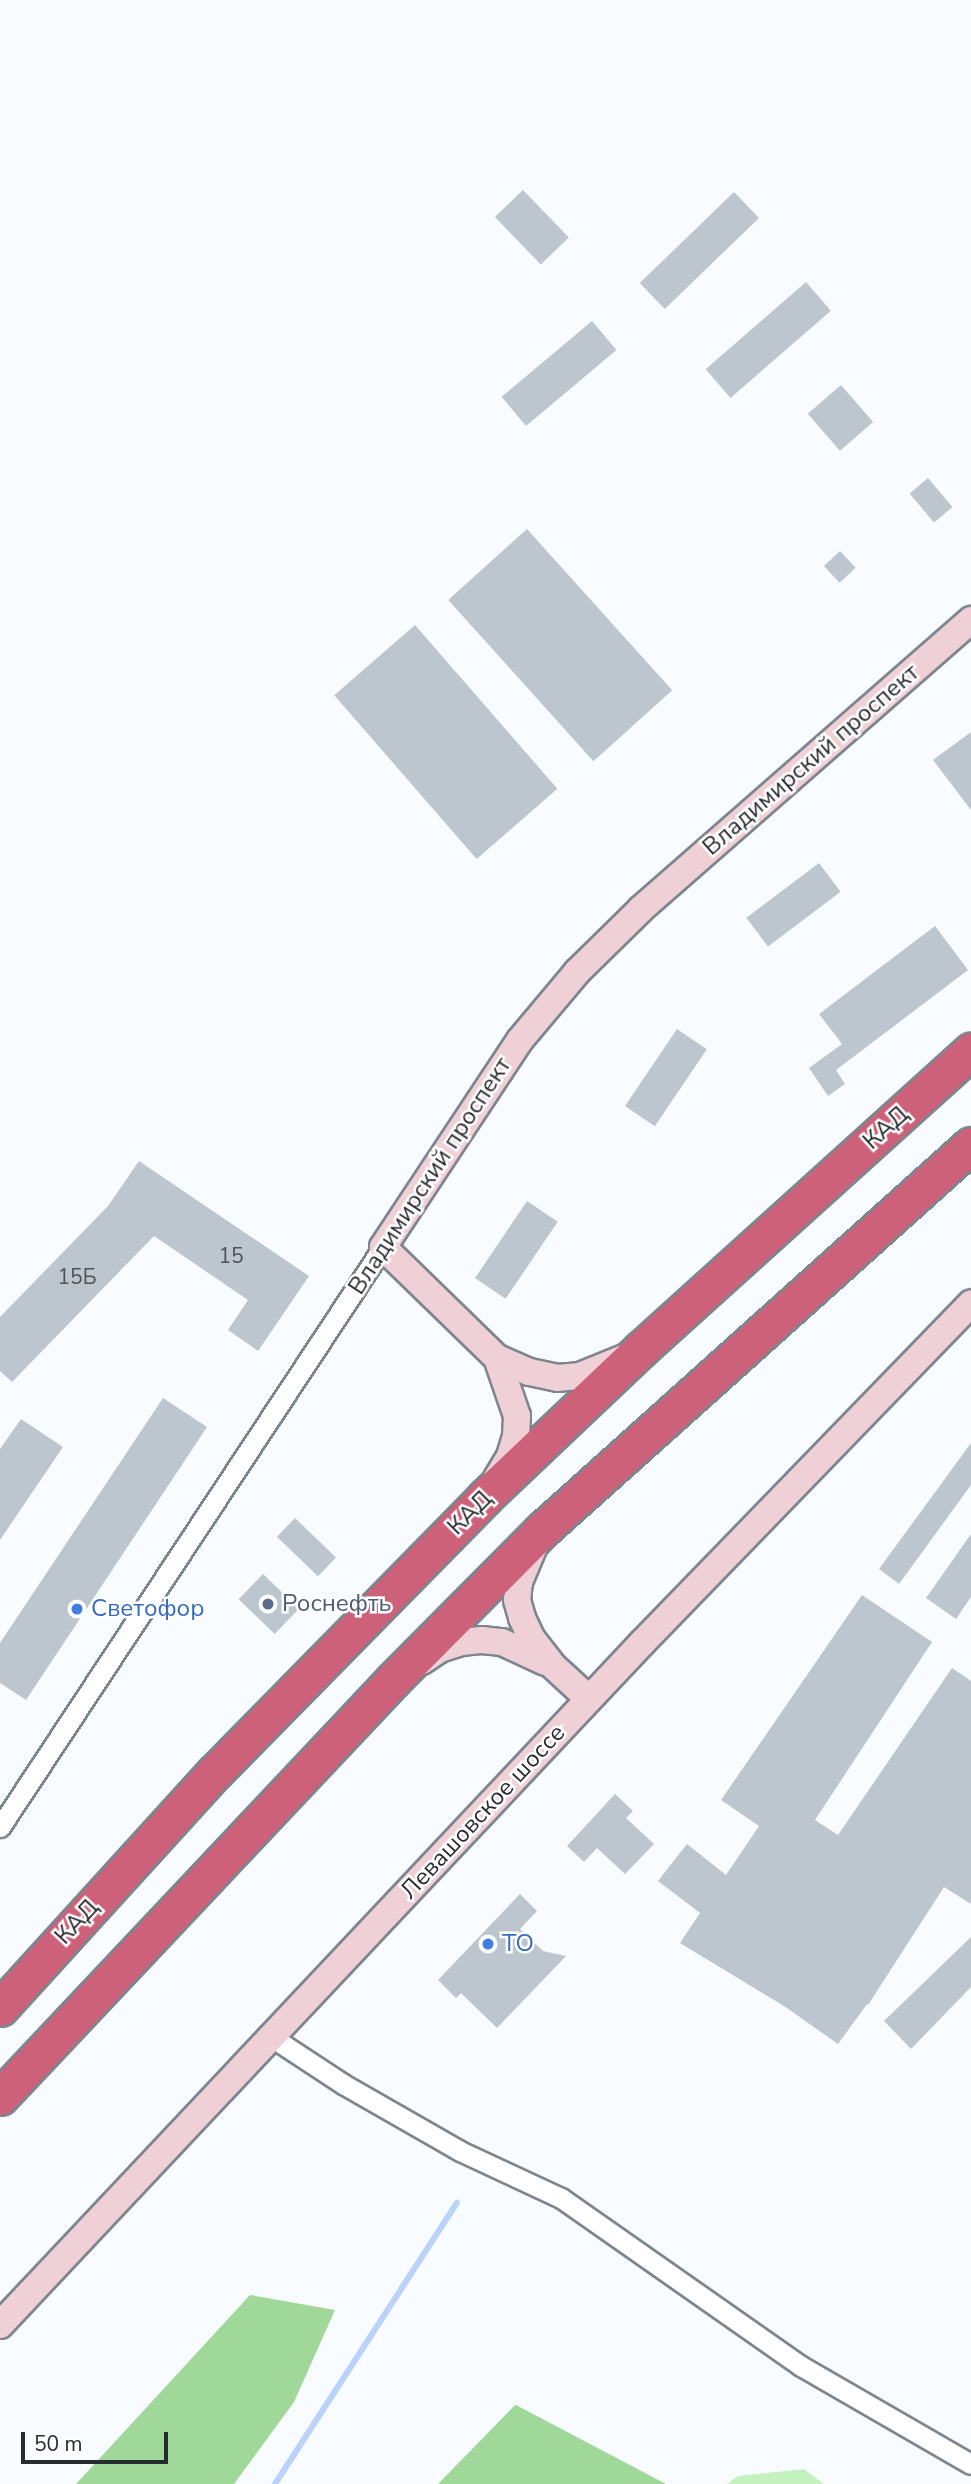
<!DOCTYPE html>
<html>
<head>
<meta charset="utf-8">
<style>
  body { margin:0 }
  #map { position:relative; width:971px; height:2484px; overflow:hidden; background:#f8fbff; font-family:"Nunito Sans",sans-serif }
  div>[style] { position:absolute }
  .green>* { inset:0; background:#c4f2bf }
  .forest>* { inset:0; background:#a0d89a }
  .stream>* { height:6px; margin:-3px; padding:0 3px; transform-origin:3px; border-radius:3px; background:#bad3fb }
  .building>* { inset:0; background:#bdc5ce; transform-origin:0 0 }
  .roads { filter:drop-shadow(2px 0 #7d858d) drop-shadow(-2px 0 #7d858d) drop-shadow(0 2px #7d858d) drop-shadow(0 -2px #7d858d) }
  .minor>* { height:19px; margin:-9.5px; padding:0 9.5px; transform-origin:9.5px; border-radius:9.5px; background:#fff }
  .secondary>* { height:26px; margin:-13px; padding:0 13px; transform-origin:13px; border-radius:13px; background:#f0d0d7 }
  .motorway>* { height:35px; margin:-17.5px; padding:0 17.5px; transform-origin:17.5px; border-radius:17.5px; background:#cd6179 }
  .dots>* { width:19px; height:19px; translate:-50% -50%; box-sizing:border-box; border:4px solid #fff; border-radius:50% }
  span { translate:-50% -50%; white-space:nowrap; text-align:center; line-height:1.15; -webkit-text-stroke:5px #fff; paint-order:stroke }
  .number-label { font-size:21px; color:#4d5257 }
  .number-label span { -webkit-text-stroke-width:0 }
  .street-label { font-size:24px; color:#282b2f }
  .service-label { font-size:24px; color:#4e5e75 }
  .left { translate:0 -50%; text-align:left }
  .shop-label { font-size:24px; color:#366cbe }
  .scale { position:absolute; left:21px; top:2432px; width:147px; height:32px; box-sizing:border-box; border:4px solid #282b2f; border-top:0; padding-left:9px; font-size:21px; line-height:24px; white-space:nowrap; color:#282b2f; -webkit-text-stroke:5px #fff; paint-order:stroke }
</style>
</head>
<body>
<div id="map">
  <div class="green">
    <i style="clip-path:polygon(804px 2469px,824px 2484px,727px 2484px,738px 2476px)"></i>
  </div>
  <div class="forest">
    <i style="clip-path:polygon(250px 2295px,335px 2310px,294px 2402px,234px 2484px,76px 2484px)"></i>
    <i style="clip-path:polygon(515px 2405px,516px 2405px,666px 2484px,438px 2484px)"></i>
  </div>
  <div class="stream">
    <i style="left:275px;top:2484px;width:335px;rotate:-57.1deg"></i>
  </div>
  <div class="building">
    <i style="left:523px;top:190px;width:66px;height:39px;rotate:46deg"></i>
    <i style="left:734px;top:192px;width:36px;height:131px;rotate:46deg"></i>
    <i style="left:806px;top:282px;width:38px;height:133px;rotate:49deg"></i>
    <i style="left:592px;top:321px;width:38px;height:118px;rotate:50deg"></i>
    <i style="left:841px;top:385px;width:49px;height:44px;rotate:49deg"></i>
    <i style="left:928px;top:478px;width:38px;height:24px;rotate:50deg"></i>
    <i style="left:527px;top:529px;width:217px;height:106px;rotate:48deg"></i>
    <i style="left:840px;top:551px;width:23px;height:22px;rotate:47deg"></i>
    <i style="left:415px;top:625px;width:217px;height:107px;rotate:49deg"></i>
    <i style="clip-path:polygon(971px 732px,971px 810px,933px 760px)"></i>
    <i style="left:819px;top:863px;width:36px;height:91px;rotate:53deg"></i>
    <i style="clip-path:polygon(935px 926px,968px 970px,836px 1070px,845px 1084px,828px 1096px,809px 1068px,842px 1044px,819px 1014px)"></i>
    <i style="left:677px;top:1029px;width:36px;height:93px;rotate:34deg"></i>
    <i style="clip-path:polygon(139px 1161px,309px 1276px,258px 1351px,228px 1330px,248px 1300px,154px 1236px,12px 1382px,0 1371px,0 1317px,108px 1206px)"></i>
    <i style="left:527px;top:1201px;width:37px;height:93px;rotate:34deg"></i>
    <i style="clip-path:polygon(163px 1398px,207px 1427px,26px 1700px,0 1683px,0 1643px)"></i>
    <i style="clip-path:polygon(21px 1419px,63px 1447px,0 1540px,0 1449px)"></i>
    <i style="clip-path:polygon(971px 1443px,971px 1485px,899px 1584px,879px 1569px)"></i>
    <i style="left:295px;top:1518px;width:57px;height:26px;rotate:44deg"></i>
    <i style="clip-path:polygon(971px 1534px,971px 1597px,956px 1619px,926px 1598px)"></i>
    <i style="left:263px;top:1574px;width:50px;height:35px;rotate:44deg"></i>
    <i style="clip-path:polygon(862px 1595px,932px 1642px,815px 1820px,838px 1835px,952px 1668px,971px 1681px,971px 1904px,944px 1887px,868px 2005px,867px 2004px,838px 2044px,784px 2006px,680px 1943px,700px 1913px,658px 1881px,687px 1844px,726px 1875px,759px 1826px,721px 1800px)"></i>
    <i style="clip-path:polygon(615px 1794px,633px 1811px,626px 1818px,654px 1844px,625px 1874px,597px 1848px,584px 1862px,567px 1846px)"></i>
    <i style="clip-path:polygon(520px 1894px,537px 1911px,520px 1929px,543px 1951px,566px 1956px,497px 2028px,461px 1993px,456px 1998px,438px 1980px)"></i>
    <i style="clip-path:polygon(971px 1937px,971px 1987px,911px 2049px,884px 2021px)"></i>
  </div>
  <div class="roads">
    <div class="minor">
      <i style="left:0;top:1827px;width:695px;rotate:-56.56deg"></i>
      <i style="left:270px;top:2036px;width:87px;rotate:33.3deg"></i>
      <i style="left:343px;top:2084px;width:135px;rotate:29.8deg"></i>
      <i style="left:460px;top:2151px;width:111px;rotate:25deg"></i>
      <i style="left:561px;top:2198px;width:293px;rotate:35deg"></i>
      <i style="left:801px;top:2366px;width:196px;rotate:30deg"></i>
    </div>
    <div class="secondary">
      <i style="left:624px;top:1358px;width:48px;rotate:157.8deg"></i>
      <i style="left:580px;top:1376px;width:22px;rotate:175deg"></i>
      <i style="left:558px;top:1378px;width:30px;rotate:-168deg"></i>
      <i style="left:529px;top:1372px;width:35px;rotate:-156deg"></i>
      <i style="left:497px;top:1358px;width:159px;rotate:-135.8deg"></i>
      <i style="left:383px;top:1247px;width:248px;rotate:-56.5deg"></i>
      <i style="left:520px;top:1040px;width:89px;rotate:-50deg"></i>
      <i style="left:577px;top:972px;width:90px;rotate:-44.5deg"></i>
      <i style="left:641px;top:909px;width:439px;rotate:-41.2deg"></i>
      <i style="left:497px;top:1478px;width:26px;rotate:-59deg"></i>
      <i style="left:510px;top:1456px;width:21px;rotate:-73deg"></i>
      <i style="left:516px;top:1436px;width:20px;rotate:-87deg"></i>
      <i style="left:517px;top:1416px;width:61px;rotate:-109deg"></i>
      <i style="left:535px;top:1544px;width:41px;rotate:112.8deg"></i>
      <i style="left:519px;top:1582px;width:18px;rotate:96deg"></i>
      <i style="left:517px;top:1600px;width:19px;rotate:74deg"></i>
      <i style="left:522px;top:1618px;width:23px;rotate:65deg"></i>
      <i style="left:532px;top:1639px;width:33px;rotate:52deg"></i>
      <i style="left:552px;top:1665px;width:50px;rotate:42.6deg"></i>
      <i style="left:422px;top:1661px;width:22px;rotate:-34deg"></i>
      <i style="left:440px;top:1649px;width:23px;rotate:-18deg"></i>
      <i style="left:462px;top:1642px;width:20px;rotate:-6deg"></i>
      <i style="left:482px;top:1640px;width:20px;rotate:6deg"></i>
      <i style="left:502px;top:1642px;width:47px;rotate:24.9deg"></i>
      <i style="left:0;top:2325px;width:937px;rotate:-46.73deg"></i>
      <i style="left:642px;top:1643px;width:473px;rotate:-45.9deg"></i>
    </div>
    <div class="motorway">
      <i style="left:0;top:2008px;width:319px;rotate:-47.7deg"></i>
      <i style="left:215px;top:1772px;width:385px;rotate:-45.5deg"></i>
      <i style="left:485px;top:1497px;width:215px;rotate:-43.5deg"></i>
      <i style="left:641px;top:1349px;width:445px;rotate:-42.1deg"></i>
      <i style="left:0;top:2097px;width:574px;rotate:-46.69deg"></i>
      <i style="left:394px;top:1679px;width:210px;rotate:-45.2deg"></i>
      <i style="left:542px;top:1530px;width:576px;rotate:-41.91deg"></i>
    </div>
  </div>
  <div class="dots">
    <i style="left:268px;top:1604px;background:#5c6f8a"></i>
    <i style="left:77px;top:1609px;background:#3f7fe0"></i>
    <i style="left:488px;top:1944px;background:#3f7fe0"></i>
  </div>
  <div class="number-label">
    <span style="left:231px;top:1256px">15</span>
    <span style="left:77px;top:1277px">15Б</span>
  </div>
  <div class="street-label">
    <span style="left:811px;top:760px;rotate:-41deg">Владимирский проспект</span>
    <span style="left:886px;top:1128px;rotate:-42deg">КАД</span>
    <span style="left:430px;top:1176px;rotate:-57deg">Владимирский проспект</span>
    <span style="left:470px;top:1513px;rotate:-45deg">КАД</span>
    <span style="left:483px;top:1812px;rotate:-47deg">Левашовское шоссе</span>
    <span style="left:77px;top:1922px;rotate:-47deg">КАД</span>
  </div>
  <div class="service-label">
    <span class="left" style="left:282px;top:1604px">Роснефть</span>
  </div>
  <div class="shop-label">
    <span class="left" style="left:91px;top:1609px">Светофор</span>
    <span class="left" style="left:502px;top:1944px">ТО</span>
  </div>
  <div class="scale">50 m</div>
</div>
</body>
</html>
